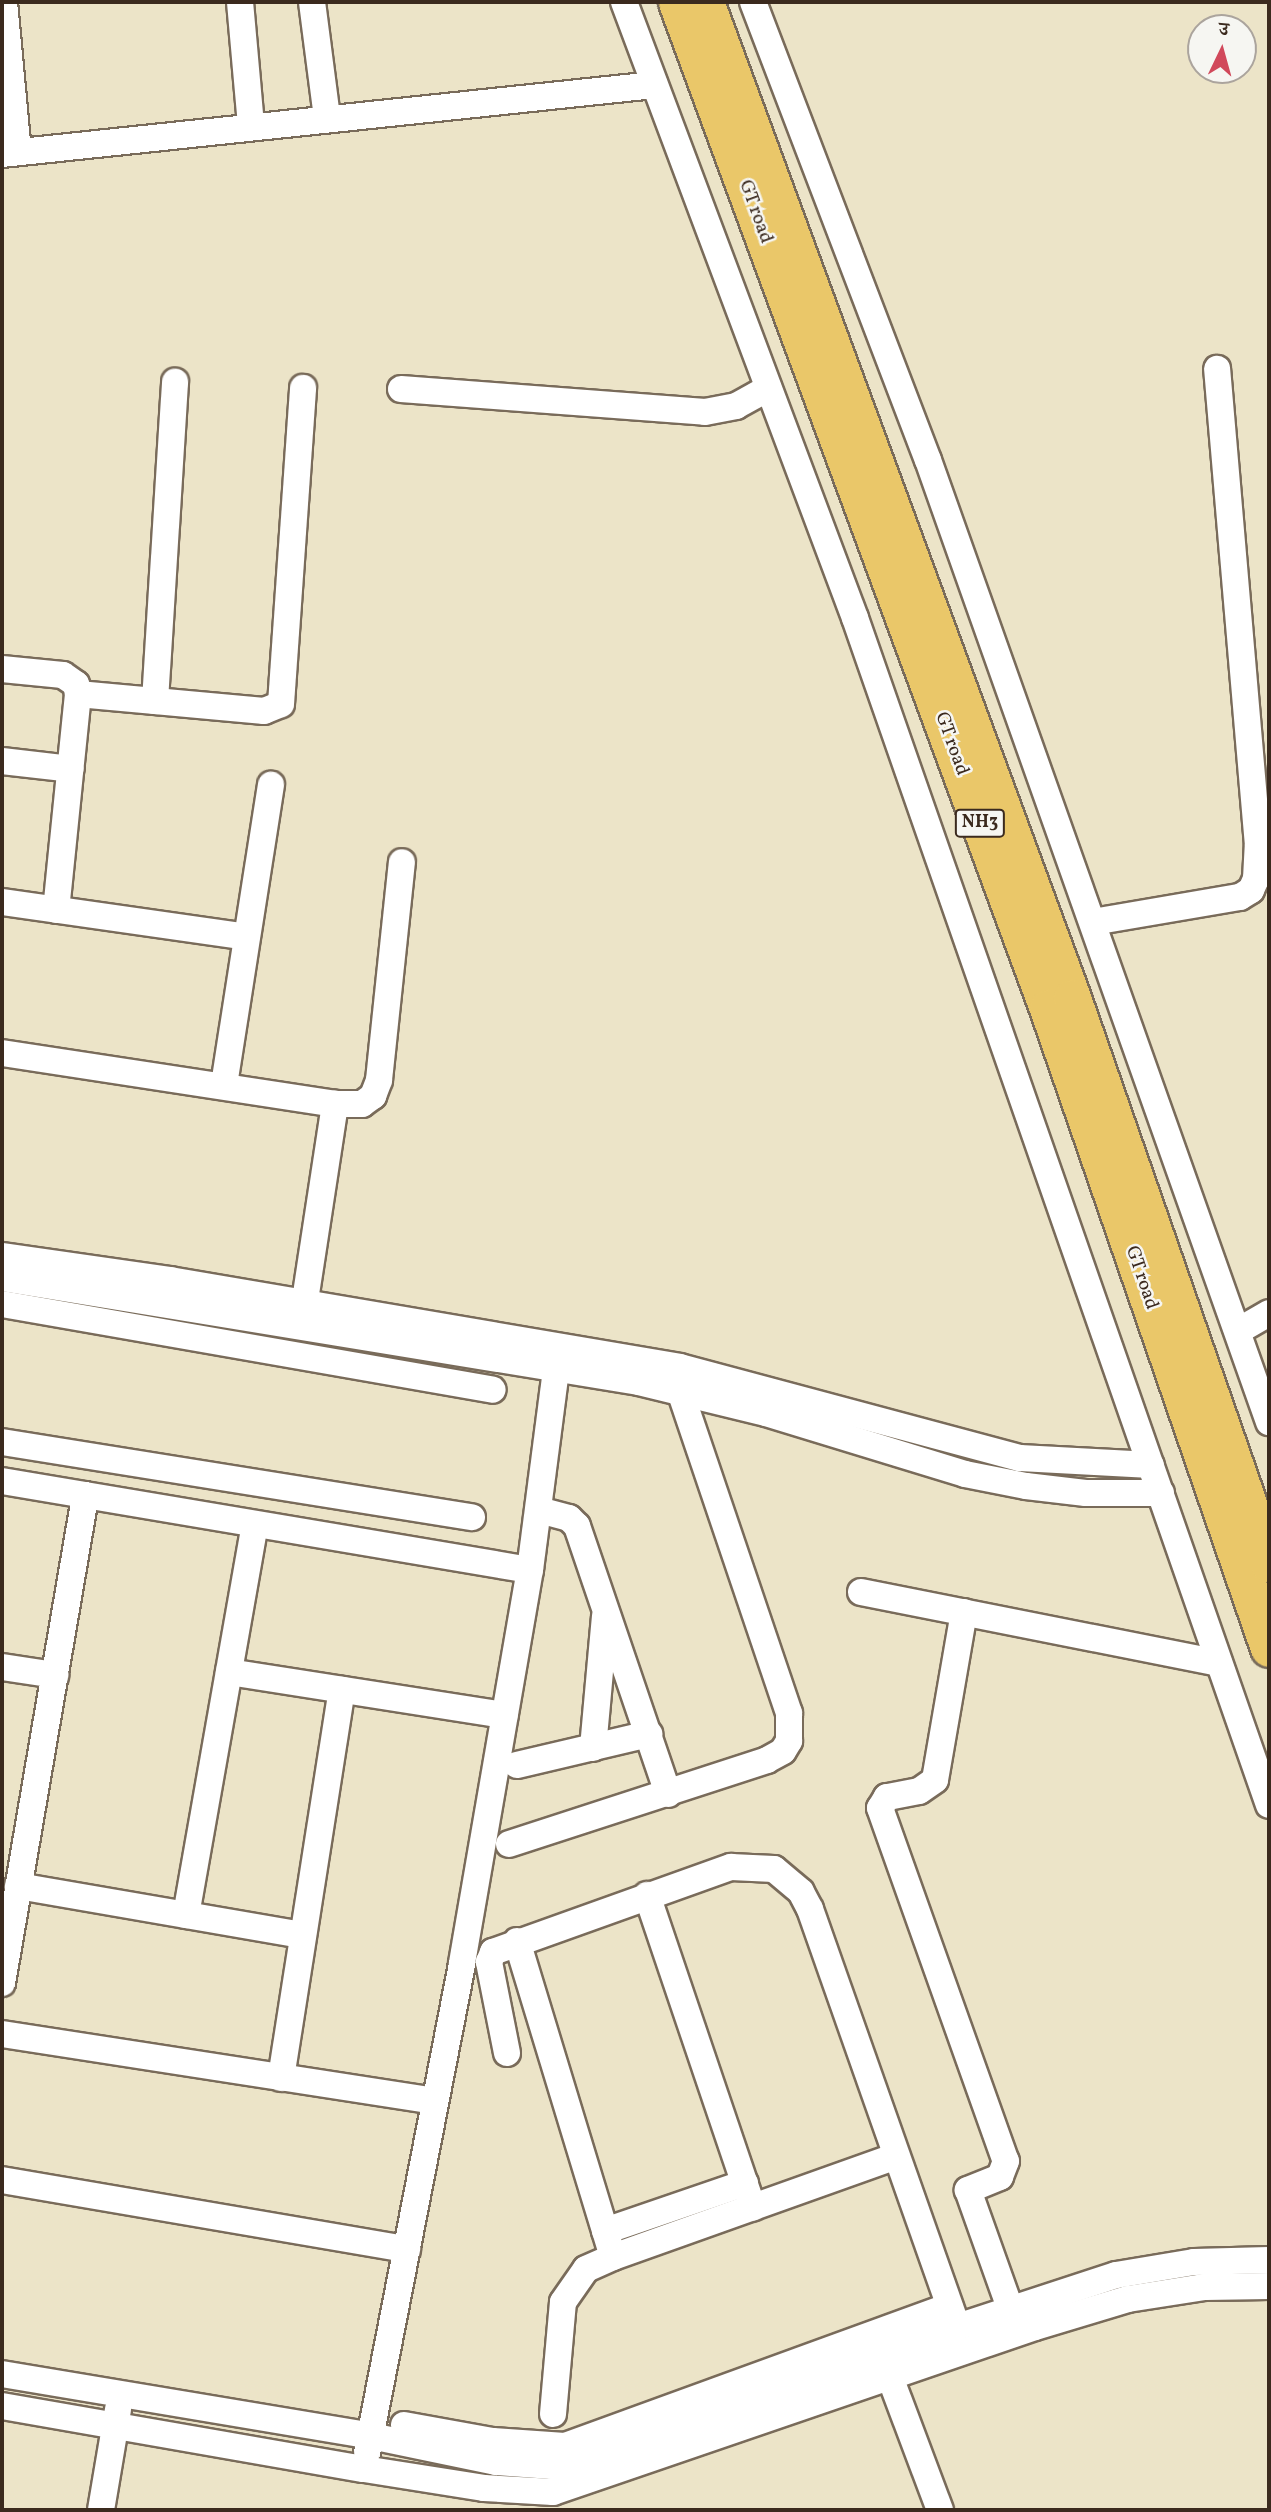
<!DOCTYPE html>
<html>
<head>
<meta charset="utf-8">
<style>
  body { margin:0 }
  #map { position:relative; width:1271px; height:2512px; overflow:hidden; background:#ece4c8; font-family:Vollkorn,"Noto Serif Devanagari",serif }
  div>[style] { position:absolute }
  .roads { filter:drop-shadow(2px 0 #796b5a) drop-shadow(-2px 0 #796b5a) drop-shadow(0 2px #796b5a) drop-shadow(0 -2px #796b5a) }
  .minor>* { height:26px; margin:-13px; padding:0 13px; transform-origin:13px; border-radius:13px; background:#fff }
  .highway>* { height:37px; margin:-18.5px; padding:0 18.5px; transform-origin:18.5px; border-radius:18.5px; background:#eac769 }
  span { translate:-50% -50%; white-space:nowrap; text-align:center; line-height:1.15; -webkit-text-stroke:5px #f6f6f2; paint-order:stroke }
  .shield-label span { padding:2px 5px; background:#f6f6f2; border:2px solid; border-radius:5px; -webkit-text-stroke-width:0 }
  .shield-label { font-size:18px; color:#3b2a1e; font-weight:700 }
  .street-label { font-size:19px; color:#3b2a1e }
  .frame { position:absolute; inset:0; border:4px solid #3b2a1e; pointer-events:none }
  .north { position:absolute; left:1187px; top:14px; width:70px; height:70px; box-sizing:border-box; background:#f6f6f2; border:2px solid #aba49d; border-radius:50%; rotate:5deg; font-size:19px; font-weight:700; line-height:28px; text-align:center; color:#3b2a1e }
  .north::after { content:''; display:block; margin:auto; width:24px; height:32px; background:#d1495b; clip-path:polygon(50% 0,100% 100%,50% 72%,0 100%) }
</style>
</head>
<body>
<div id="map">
  <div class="roads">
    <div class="minor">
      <i style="left:4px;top:2px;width:151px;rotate:84.7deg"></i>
      <i style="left:240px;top:2px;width:123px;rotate:84.9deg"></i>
      <i style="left:312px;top:2px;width:117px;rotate:82.6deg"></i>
      <i style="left:624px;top:2px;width:658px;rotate:69.44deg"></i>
      <i style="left:855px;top:618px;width:1257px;rotate:70.77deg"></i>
      <i style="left:753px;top:2px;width:490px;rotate:69.1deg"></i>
      <i style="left:928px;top:460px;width:1021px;rotate:70.48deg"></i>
      <i style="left:2px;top:154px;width:656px;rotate:-6.04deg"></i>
      <i style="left:401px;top:389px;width:305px;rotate:4.3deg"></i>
      <i style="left:705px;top:412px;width:32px;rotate:-11deg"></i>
      <i style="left:736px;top:406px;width:37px;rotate:-29deg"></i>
      <i style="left:2px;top:669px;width:61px;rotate:5.6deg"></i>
      <i style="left:63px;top:675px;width:16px;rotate:35deg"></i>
      <i style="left:76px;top:684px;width:10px;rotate:79deg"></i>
      <i style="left:78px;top:694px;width:217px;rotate:95.8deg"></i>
      <i style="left:78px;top:694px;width:187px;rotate:5.2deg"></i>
      <i style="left:264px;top:711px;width:18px;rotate:-22deg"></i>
      <i style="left:281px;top:704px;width:317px;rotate:-86deg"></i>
      <i style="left:155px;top:701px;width:320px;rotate:-86.4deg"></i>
      <i style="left:2px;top:761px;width:69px;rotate:6.6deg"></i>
      <i style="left:2px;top:902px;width:247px;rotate:8.1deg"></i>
      <i style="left:1093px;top:922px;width:149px;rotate:-9.7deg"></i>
      <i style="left:1240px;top:897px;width:13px;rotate:-32deg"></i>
      <i style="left:1251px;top:890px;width:12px;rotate:-66deg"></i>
      <i style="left:1256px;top:879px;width:33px;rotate:-87deg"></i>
      <i style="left:1258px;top:846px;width:479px;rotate:-94.9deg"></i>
      <i style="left:2px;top:1053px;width:337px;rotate:8.7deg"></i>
      <i style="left:335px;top:1104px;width:27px"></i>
      <i style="left:362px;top:1104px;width:14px;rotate:-36deg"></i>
      <i style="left:373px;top:1096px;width:17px;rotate:-69deg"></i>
      <i style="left:379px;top:1080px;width:219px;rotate:-84deg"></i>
      <i style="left:224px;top:1085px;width:304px;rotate:-81.1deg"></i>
      <i style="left:2px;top:1256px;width:170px;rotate:8.1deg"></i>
      <i style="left:170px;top:1280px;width:517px;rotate:9.68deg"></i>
      <i style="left:680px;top:1367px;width:352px;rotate:15deg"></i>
      <i style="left:1020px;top:1458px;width:131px;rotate:3.1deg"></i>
      <i style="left:2px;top:1278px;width:645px;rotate:9.27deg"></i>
      <i style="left:639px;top:1382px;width:131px;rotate:13.7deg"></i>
      <i style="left:766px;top:1413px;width:208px;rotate:17deg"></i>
      <i style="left:965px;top:1474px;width:62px;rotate:11.1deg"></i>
      <i style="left:1026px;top:1486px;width:60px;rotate:6.7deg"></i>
      <i style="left:1086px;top:1493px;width:75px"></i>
      <i style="left:2px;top:1304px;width:498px;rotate:9.9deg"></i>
      <i style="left:302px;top:1320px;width:219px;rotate:-81.3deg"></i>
      <i style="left:1238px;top:1331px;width:36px;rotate:-30deg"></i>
      <i style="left:2px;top:1442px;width:476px;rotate:9.1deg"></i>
      <i style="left:2px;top:1481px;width:535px;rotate:9.57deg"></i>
      <i style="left:539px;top:1510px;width:31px;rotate:15deg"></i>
      <i style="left:569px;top:1518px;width:11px;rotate:45deg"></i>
      <i style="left:577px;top:1526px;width:283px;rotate:71.2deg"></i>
      <i style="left:861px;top:1592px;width:365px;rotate:11.2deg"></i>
      <i style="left:964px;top:1612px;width:170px;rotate:99.8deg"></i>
      <i style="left:935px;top:1780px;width:19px;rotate:145deg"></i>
      <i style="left:919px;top:1791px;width:33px;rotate:169deg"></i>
      <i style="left:887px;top:1797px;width:13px;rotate:122deg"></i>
      <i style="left:880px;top:1808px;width:375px;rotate:70.4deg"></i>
      <i style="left:1006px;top:2161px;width:17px;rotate:111deg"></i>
      <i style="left:1000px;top:2177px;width:35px;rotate:158deg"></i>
      <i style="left:968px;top:2190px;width:125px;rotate:70.4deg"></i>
      <i style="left:2px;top:1667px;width:54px;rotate:8.6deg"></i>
      <i style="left:229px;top:1672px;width:279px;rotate:8.9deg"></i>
      <i style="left:593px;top:1748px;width:132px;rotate:-84.8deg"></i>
      <i style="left:517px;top:1765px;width:136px;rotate:-13.2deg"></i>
      <i style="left:509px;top:1844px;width:271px;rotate:-18deg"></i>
      <i style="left:767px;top:1760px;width:18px;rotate:-29deg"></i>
      <i style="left:783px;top:1751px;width:12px;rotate:-59deg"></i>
      <i style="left:789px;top:1741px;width:28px;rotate:-90deg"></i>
      <i style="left:789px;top:1713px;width:340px;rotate:-108.7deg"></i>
      <i style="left:18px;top:1886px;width:289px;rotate:9.8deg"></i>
      <i style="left:647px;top:1895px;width:330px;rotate:71.3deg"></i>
      <i style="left:186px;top:1915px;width:396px;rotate:-80deg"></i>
      <i style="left:517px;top:1941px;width:330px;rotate:73.1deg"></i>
      <i style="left:613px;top:2257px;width:298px;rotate:-19.6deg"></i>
      <i style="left:2px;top:1983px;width:495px;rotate:-80.3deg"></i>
      <i style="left:2px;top:2034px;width:436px;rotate:8.8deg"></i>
      <i style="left:507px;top:2053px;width:93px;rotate:-101.2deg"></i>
      <i style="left:489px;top:1962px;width:11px;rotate:-68deg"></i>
      <i style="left:493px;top:1952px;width:253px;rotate:-19.7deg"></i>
      <i style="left:731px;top:1867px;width:43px;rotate:2.7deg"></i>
      <i style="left:774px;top:1869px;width:35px;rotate:40deg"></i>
      <i style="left:801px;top:1892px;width:19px;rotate:62deg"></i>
      <i style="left:810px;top:1909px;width:443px;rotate:70.6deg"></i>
      <i style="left:281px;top:2078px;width:393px;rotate:-81.1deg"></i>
      <i style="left:2px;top:2180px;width:411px;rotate:9.7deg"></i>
      <i style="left:605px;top:2231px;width:148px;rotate:-18.9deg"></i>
      <i style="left:884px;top:2361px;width:159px;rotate:69.4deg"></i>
      <i style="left:2px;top:2374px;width:374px;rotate:9.5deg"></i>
      <i style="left:371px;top:2436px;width:128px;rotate:11.7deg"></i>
      <i style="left:496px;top:2462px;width:56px;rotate:4.1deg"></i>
      <i style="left:552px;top:2466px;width:41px;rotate:-11.3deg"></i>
      <i style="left:592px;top:2458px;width:388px;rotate:-19.7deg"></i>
      <i style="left:957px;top:2327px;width:167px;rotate:-18.1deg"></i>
      <i style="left:1116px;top:2275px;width:79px;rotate:-9.5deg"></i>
      <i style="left:1194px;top:2262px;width:75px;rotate:-1.5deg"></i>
      <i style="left:2px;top:2406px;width:367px;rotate:9.9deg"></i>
      <i style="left:364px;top:2469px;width:121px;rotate:9deg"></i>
      <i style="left:484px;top:2488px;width:69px;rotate:3.3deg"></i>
      <i style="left:553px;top:2492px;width:509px;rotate:-18.9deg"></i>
      <i style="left:1035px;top:2327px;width:97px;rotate:-16.8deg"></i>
      <i style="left:1128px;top:2299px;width:78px;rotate:-8.9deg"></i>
      <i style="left:1205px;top:2287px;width:64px;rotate:-0.9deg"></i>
      <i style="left:553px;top:2414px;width:112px;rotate:-84.9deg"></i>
      <i style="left:563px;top:2302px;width:40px;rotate:-55.1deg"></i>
      <i style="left:586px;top:2269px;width:30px;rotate:-24deg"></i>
      <i style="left:404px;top:2425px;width:90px;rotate:10.2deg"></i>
      <i style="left:493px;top:2441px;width:72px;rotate:4deg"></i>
      <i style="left:565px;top:2446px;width:409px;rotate:-20deg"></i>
      <i style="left:367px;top:2453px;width:499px;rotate:-79deg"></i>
      <i style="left:462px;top:1963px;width:399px;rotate:-80.2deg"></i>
      <i style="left:530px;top:1570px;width:218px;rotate:-82.6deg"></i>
      <i style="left:101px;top:2510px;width:102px;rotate:-80.4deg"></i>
    </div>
    <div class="highway">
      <i style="left:677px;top:2px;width:1072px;rotate:69.76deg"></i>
      <i style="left:1048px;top:1008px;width:677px;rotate:70.95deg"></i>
      <i style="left:705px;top:2px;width:1061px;rotate:69.77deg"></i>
      <i style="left:1072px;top:998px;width:599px;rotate:70.81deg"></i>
    </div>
  </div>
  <div class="shield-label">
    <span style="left:980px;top:823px">NH3</span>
  </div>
  <div class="street-label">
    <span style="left:755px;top:212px;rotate:70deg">GT road</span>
    <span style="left:951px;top:744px;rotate:70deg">GT road</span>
    <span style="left:1141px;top:1278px;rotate:71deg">GT road</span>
  </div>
  <div class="frame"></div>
  <div class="north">उ</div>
</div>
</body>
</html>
